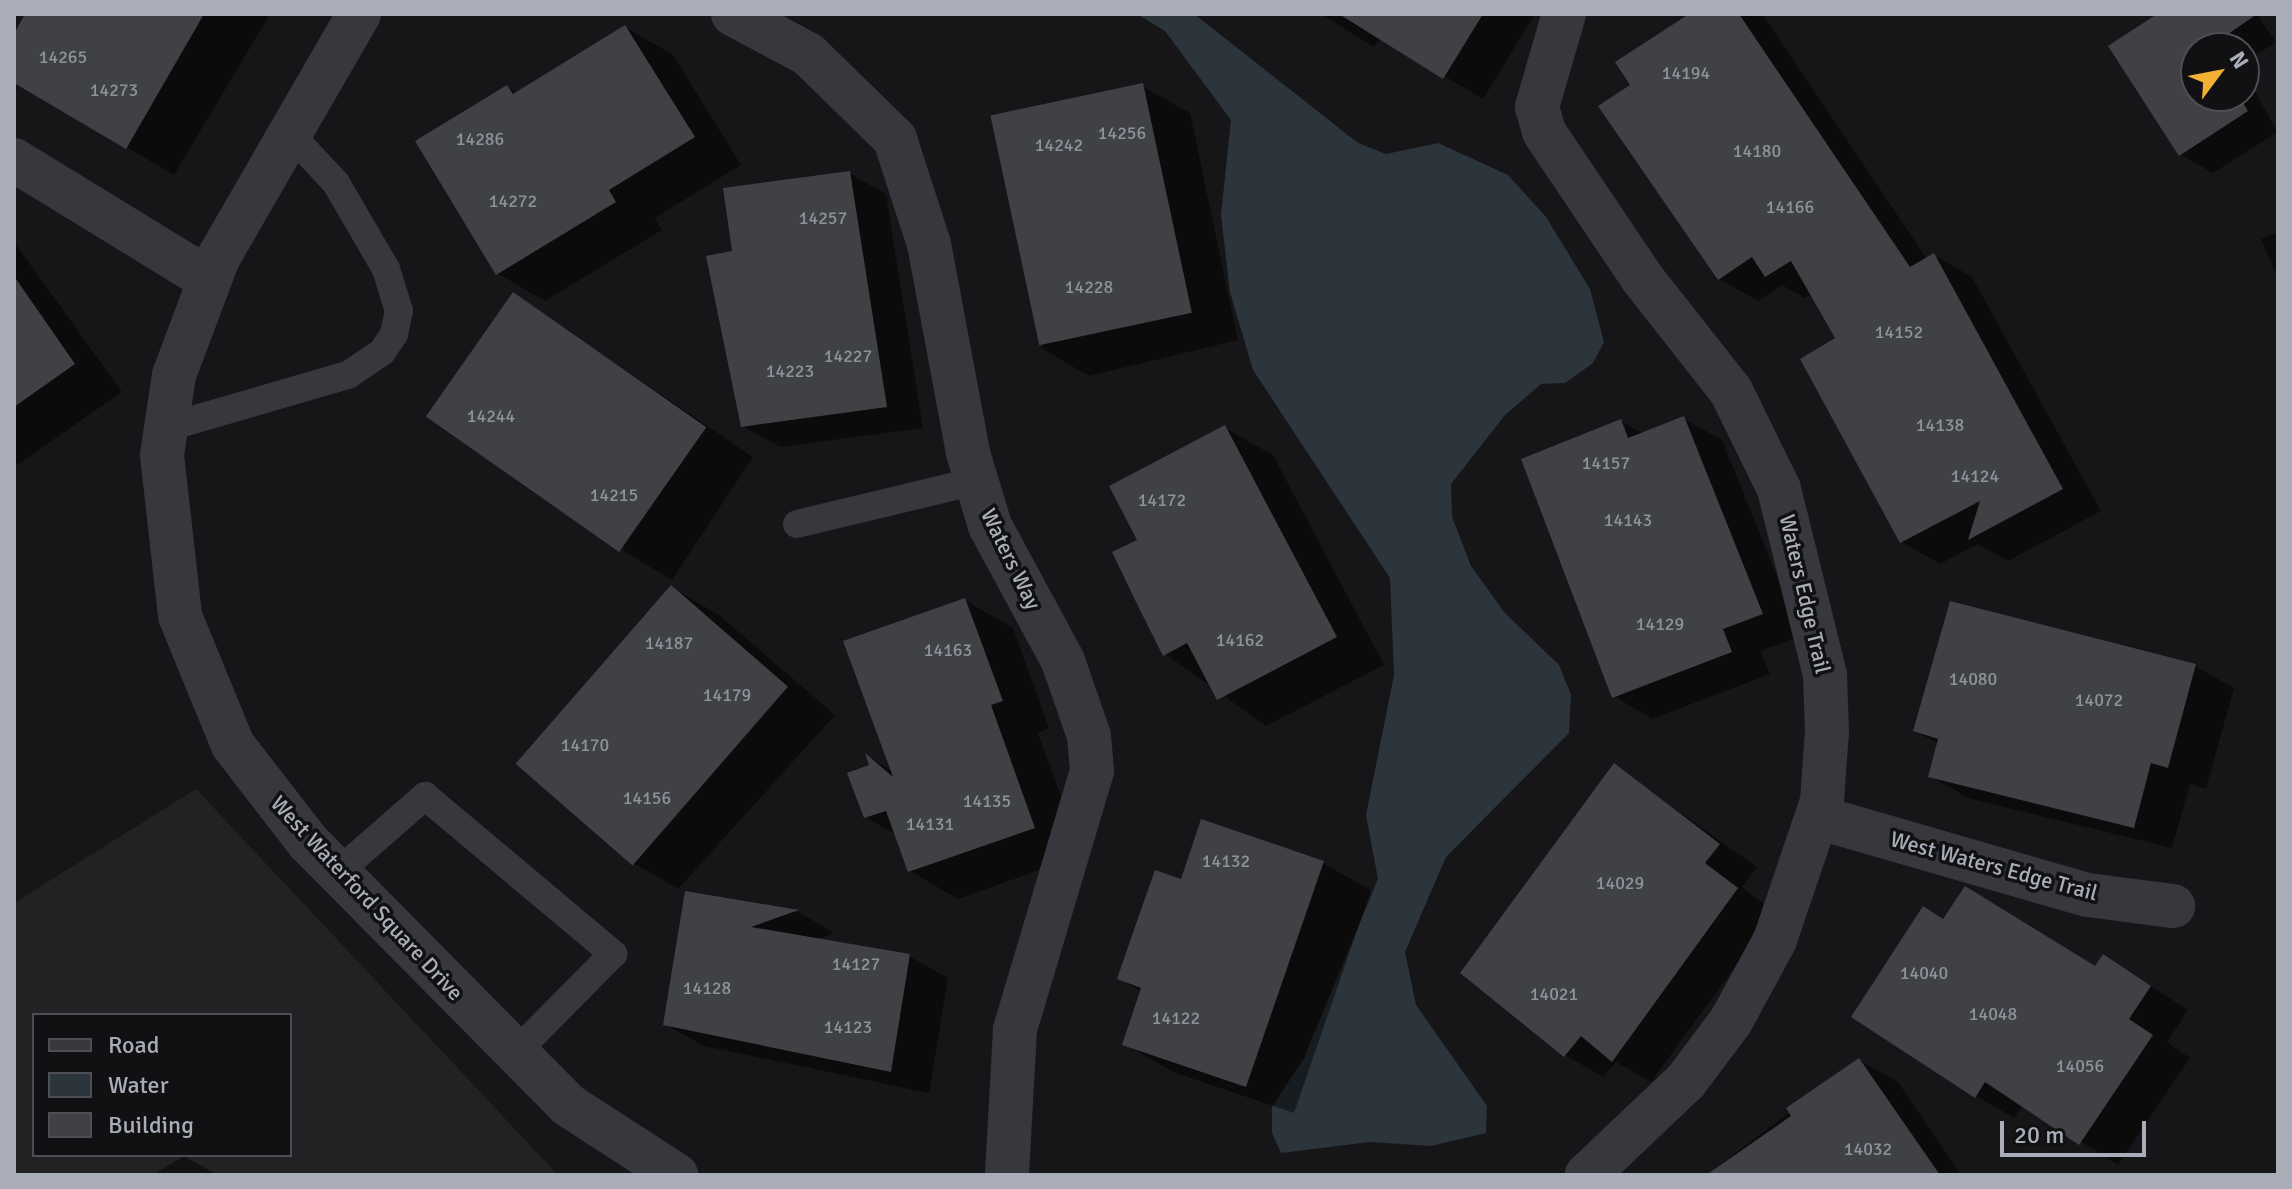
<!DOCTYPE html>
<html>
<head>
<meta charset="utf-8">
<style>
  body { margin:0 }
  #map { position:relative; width:2292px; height:1189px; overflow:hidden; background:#161618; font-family:Signika,sans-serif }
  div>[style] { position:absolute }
  .built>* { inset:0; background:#222225 }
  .water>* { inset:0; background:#2c353c }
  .shadow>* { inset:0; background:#0007 }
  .building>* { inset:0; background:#404145; transform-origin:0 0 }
  .lane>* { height:28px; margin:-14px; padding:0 14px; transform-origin:14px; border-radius:14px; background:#37383d }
  .street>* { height:44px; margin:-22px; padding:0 22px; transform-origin:22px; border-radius:22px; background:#37383d }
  span { translate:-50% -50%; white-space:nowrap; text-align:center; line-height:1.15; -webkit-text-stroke:7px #111113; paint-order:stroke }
  .number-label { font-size:18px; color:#8e929b }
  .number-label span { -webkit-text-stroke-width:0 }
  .street-label { font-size:22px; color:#a8adb8 }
  .frame { position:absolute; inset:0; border:16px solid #a8adb8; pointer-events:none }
  .legend { position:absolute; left:32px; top:1013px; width:260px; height:144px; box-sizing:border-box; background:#111113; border:2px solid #4d4f55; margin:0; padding:10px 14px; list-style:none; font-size:24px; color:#a8adb8 }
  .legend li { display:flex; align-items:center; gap:16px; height:40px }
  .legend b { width:40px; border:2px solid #4d4f55 }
  .north { position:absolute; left:2180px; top:32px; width:80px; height:80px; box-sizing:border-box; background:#111113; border:2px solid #4d4f55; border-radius:50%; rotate:58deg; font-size:22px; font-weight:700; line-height:32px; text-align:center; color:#a8adb8 }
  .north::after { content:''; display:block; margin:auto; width:28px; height:36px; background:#f2b134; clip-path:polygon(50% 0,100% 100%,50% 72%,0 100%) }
  .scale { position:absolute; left:2000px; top:1121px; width:146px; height:36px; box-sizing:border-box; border:4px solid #a8adb8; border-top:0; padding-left:10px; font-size:24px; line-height:28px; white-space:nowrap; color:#a8adb8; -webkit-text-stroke:6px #111113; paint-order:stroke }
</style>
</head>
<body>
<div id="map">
  <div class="built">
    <i style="clip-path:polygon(evenodd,196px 789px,558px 1175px,14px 1175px,14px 903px,196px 789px,34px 1015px,290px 1015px,290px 1155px,34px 1155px,34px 1015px)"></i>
  </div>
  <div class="water">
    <i style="clip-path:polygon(1137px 14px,1194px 14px,1358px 143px,1386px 154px,1438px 143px,1508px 175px,1546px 217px,1590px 289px,1604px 342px,1593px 363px,1565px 383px,1541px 384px,1505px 415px,1451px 484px,1452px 517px,1471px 566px,1504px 612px,1559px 665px,1571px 695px,1569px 733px,1446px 857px,1405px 952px,1416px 1005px,1487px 1106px,1486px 1133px,1431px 1146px,1370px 1142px,1281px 1153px,1272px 1133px,1272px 1107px,1304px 1058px,1378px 879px,1366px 815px,1394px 675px,1390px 578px,1253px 370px,1230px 292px,1221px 215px,1231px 120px,1165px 31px)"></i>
  </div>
  <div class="shadow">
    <i style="clip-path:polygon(29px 14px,270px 14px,174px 175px,14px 81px,14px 39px)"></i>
    <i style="clip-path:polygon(1321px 14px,1535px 14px,1483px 99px,1381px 38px,1374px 47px)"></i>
    <i style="clip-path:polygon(1692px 14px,1763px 15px,1927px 259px,1934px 255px,1972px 277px,2101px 511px,2008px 561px,1978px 544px,1940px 564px,1902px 542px,1838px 338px,1812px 293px,1805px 298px,1782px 285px,1758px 301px,1719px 279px,1633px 85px)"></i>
    <i style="clip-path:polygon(2152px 14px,2257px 14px,2276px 42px,2244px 63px,2244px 48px,2196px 48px,2196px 96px,2244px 96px,2244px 73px,2278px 132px,2213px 173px,2180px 154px)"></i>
    <i style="clip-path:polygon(625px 27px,673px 55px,741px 165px,655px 218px,662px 230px,545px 301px,497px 273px,507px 87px,518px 93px)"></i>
    <i style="clip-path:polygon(1142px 86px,1190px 113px,1238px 340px,1089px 376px,1041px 348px)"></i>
    <i style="clip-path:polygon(849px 173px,886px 194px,923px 428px,780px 447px,743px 426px,734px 253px)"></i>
    <i style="clip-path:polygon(2278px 232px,2278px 279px,2261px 239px)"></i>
    <i style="clip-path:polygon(14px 242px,122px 392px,14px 467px)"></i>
    <i style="clip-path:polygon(513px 294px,753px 457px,672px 580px,625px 552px)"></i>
    <i style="clip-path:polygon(1683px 418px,1722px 440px,1801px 636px,1760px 651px,1770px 674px,1652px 719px,1614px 696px,1621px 421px,1644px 434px)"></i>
    <i style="clip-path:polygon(1225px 428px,1273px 455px,1384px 665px,1266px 726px,1165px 654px,1140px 540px)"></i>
    <i style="clip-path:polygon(671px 587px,719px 615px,835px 715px,678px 889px,630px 861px)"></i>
    <i style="clip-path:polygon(965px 600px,1013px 628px,1049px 728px,1038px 733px,1082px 855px,958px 899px,910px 871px,897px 835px,865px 817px,869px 758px,893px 771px)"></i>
    <i style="clip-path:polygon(2195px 666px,2234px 688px,2206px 789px,2190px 784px,2172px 848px,1968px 798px,1930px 776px,1939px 744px,1915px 731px)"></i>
    <i style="clip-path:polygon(1614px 766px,1757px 867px,1742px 887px,1775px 912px,1651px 1082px,1616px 1062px,1603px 1077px,1565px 1055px)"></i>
    <i style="clip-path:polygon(1203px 822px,1323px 863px,1371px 890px,1294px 1113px,1173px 1072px,1125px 1044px,1142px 992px,1119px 978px,1182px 882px)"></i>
    <i style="clip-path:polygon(686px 894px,799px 912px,834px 933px,815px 940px,909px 956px,948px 978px,929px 1093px,704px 1046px,665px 1024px)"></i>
    <i style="clip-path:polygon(1944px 921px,2096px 968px,2104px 956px,2188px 1010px,2167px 1042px,2190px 1058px,2118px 1165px,2023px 1105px,2014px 1118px,1976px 1096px)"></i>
    <i style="clip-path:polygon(1859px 1060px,1898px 1082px,1961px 1175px,1706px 1175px)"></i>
    <i style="clip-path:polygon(184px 1156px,218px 1175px,153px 1175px)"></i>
  </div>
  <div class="building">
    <i style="clip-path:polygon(25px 14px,204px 14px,126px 149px,14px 83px,14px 34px)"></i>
    <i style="clip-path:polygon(1339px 14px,1483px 14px,1443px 79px)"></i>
    <i style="clip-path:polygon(1689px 14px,1739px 14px,1910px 267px,1934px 253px,2063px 489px,1968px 540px,1980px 501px,1900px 543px,1800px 359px,1835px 338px,1791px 261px,1765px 277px,1752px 257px,1718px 280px,1598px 106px,1630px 85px,1615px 62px)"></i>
    <i style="clip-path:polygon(2157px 14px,2257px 14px,2208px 48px,2196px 48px,2196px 96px,2239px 96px,2248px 111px,2179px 156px,2108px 46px)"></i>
    <i style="clip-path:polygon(625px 25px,695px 137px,609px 190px,616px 202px,496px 275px,415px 141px,507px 85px,513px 94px)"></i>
    <i style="left:1143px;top:83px;width:235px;height:156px;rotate:78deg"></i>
    <i style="clip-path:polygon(850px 171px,887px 407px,741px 427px,706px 256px,732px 251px,723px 188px)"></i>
    <i style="clip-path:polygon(14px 276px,75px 364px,14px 407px)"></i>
    <i style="left:513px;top:292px;width:236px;height:152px;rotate:35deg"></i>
    <i style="clip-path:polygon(1684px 416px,1763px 614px,1723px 629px,1732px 652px,1612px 698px,1521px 459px,1621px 419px,1628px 438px)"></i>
    <i style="clip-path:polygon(1225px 425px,1337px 637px,1217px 700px,1187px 643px,1163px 656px,1138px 606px,1112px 552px,1137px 540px,1109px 486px)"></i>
    <i style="left:671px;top:585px;width:155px;height:237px;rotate:41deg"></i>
    <i style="clip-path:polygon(965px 598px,1003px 701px,991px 705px,1035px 828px,908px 872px,886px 811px,864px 818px,847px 773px,869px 765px,865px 753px,893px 777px,843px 641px)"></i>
    <i style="clip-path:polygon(1950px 601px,2196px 664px,2168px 768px,2151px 763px,2134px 828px,1928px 777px,1938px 739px,1913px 731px)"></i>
    <i style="clip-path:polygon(1614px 763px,1720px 844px,1705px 863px,1738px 888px,1612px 1062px,1581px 1036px,1564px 1057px,1460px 973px)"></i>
    <i style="clip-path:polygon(1201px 819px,1324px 861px,1246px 1087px,1122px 1045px,1141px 988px,1117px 979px,1136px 924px,1155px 870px,1181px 879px)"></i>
    <i style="clip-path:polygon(1965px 886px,2095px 966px,2103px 954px,2151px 986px,2129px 1019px,2153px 1035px,2079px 1145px,1985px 1082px,1975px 1098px,1851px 1017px,1923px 906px,1943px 919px)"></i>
    <i style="clip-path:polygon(685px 891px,799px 910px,751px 927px,910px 954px,891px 1072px,663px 1025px)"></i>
    <i style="clip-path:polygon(1859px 1058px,1940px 1175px,1706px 1175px,1791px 1116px,1786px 1108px)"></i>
  </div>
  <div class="lane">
    <i style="left:165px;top:428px;width:191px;rotate:-16.2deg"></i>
    <i style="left:348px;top:375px;width:41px;rotate:-34.1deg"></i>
    <i style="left:382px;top:352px;width:22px;rotate:-56deg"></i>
    <i style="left:394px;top:334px;width:24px;rotate:-78deg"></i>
    <i style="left:399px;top:311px;width:44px;rotate:-107.2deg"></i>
    <i style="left:386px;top:269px;width:99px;rotate:-120.2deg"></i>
    <i style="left:336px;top:183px;width:67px;rotate:-133.2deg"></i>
    <i style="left:797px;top:524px;width:184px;rotate:-13.5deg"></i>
    <i style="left:338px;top:872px;width:116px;rotate:-41.1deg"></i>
    <i style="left:425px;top:796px;width:246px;rotate:40deg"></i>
    <i style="left:613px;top:954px;width:138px;rotate:134.7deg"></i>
  </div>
  <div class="street">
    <i style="left:359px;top:14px;width:282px;rotate:120deg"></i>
    <i style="left:218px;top:258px;width:125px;rotate:110.6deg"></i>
    <i style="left:174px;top:375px;width:81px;rotate:98.5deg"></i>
    <i style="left:162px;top:455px;width:162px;rotate:83.6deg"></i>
    <i style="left:180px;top:616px;width:139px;rotate:67.7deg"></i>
    <i style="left:233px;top:745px;width:123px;rotate:52.3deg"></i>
    <i style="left:308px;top:842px;width:370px;rotate:45.3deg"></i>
    <i style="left:568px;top:1105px;width:129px;rotate:32.9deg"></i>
    <i style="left:733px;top:14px;width:85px;rotate:28.1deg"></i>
    <i style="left:808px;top:54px;width:122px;rotate:44.3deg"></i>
    <i style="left:895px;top:139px;width:110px;rotate:72.1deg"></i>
    <i style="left:929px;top:244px;width:213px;rotate:79.4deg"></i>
    <i style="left:968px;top:453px;width:76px;rotate:73.2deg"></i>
    <i style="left:990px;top:526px;width:153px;rotate:61.6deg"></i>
    <i style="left:1063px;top:661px;width:79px;rotate:70.9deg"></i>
    <i style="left:1089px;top:736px;width:35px;rotate:85deg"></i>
    <i style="left:1092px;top:771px;width:270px;rotate:106.6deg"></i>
    <i style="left:1015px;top:1030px;width:145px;rotate:93.2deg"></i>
    <i style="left:1564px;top:14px;width:97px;rotate:106.2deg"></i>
    <i style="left:1537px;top:107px;width:26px;rotate:74deg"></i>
    <i style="left:1544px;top:132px;width:176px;rotate:56.1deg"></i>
    <i style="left:1642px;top:278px;width:144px;rotate:51.8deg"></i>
    <i style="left:1731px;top:391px;width:109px;rotate:63.9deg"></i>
    <i style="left:1779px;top:489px;width:192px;rotate:76.1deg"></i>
    <i style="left:1825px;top:675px;width:56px;rotate:88deg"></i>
    <i style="left:1827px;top:731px;width:70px;rotate:94.1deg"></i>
    <i style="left:1822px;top:801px;width:147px;rotate:108.7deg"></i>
    <i style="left:1775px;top:940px;width:92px;rotate:118.5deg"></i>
    <i style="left:1731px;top:1021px;width:75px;rotate:126.9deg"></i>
    <i style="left:1686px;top:1081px;width:137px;rotate:136.5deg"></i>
    <i style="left:14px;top:160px;width:228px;rotate:31.5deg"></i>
    <i style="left:1817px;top:817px;width:282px;rotate:16.1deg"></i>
    <i style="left:2088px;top:895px;width:86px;rotate:7.4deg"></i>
  </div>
  <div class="number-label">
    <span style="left:63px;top:57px">14265</span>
    <span style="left:1686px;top:73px">14194</span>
    <span style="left:114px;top:90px">14273</span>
    <span style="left:1122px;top:133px">14256</span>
    <span style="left:480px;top:139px">14286</span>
    <span style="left:1059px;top:145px">14242</span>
    <span style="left:1757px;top:151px">14180</span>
    <span style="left:513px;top:201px">14272</span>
    <span style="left:1790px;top:207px">14166</span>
    <span style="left:823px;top:218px">14257</span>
    <span style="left:1089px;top:287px">14228</span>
    <span style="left:1899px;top:332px">14152</span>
    <span style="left:848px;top:356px">14227</span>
    <span style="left:790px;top:371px">14223</span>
    <span style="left:491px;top:416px">14244</span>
    <span style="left:1940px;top:425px">14138</span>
    <span style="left:1606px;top:463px">14157</span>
    <span style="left:1975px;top:476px">14124</span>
    <span style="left:614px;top:495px">14215</span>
    <span style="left:1162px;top:500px">14172</span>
    <span style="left:1628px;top:520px">14143</span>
    <span style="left:1660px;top:624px">14129</span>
    <span style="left:1240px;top:640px">14162</span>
    <span style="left:669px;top:643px">14187</span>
    <span style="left:948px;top:650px">14163</span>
    <span style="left:1973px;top:679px">14080</span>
    <span style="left:727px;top:695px">14179</span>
    <span style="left:2099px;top:700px">14072</span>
    <span style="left:585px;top:745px">14170</span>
    <span style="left:647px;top:798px">14156</span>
    <span style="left:987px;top:801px">14135</span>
    <span style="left:930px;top:824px">14131</span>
    <span style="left:1226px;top:861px">14132</span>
    <span style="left:1620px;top:883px">14029</span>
    <span style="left:856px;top:964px">14127</span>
    <span style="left:1924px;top:973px">14040</span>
    <span style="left:707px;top:988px">14128</span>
    <span style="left:1554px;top:994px">14021</span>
    <span style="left:1993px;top:1014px">14048</span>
    <span style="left:1176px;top:1018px">14122</span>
    <span style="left:848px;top:1027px">14123</span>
    <span style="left:2080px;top:1066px">14056</span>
    <span style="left:1868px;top:1149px">14032</span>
  </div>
  <div class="street-label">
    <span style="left:1011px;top:559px;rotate:64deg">Waters Way</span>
    <span style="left:1805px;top:594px;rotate:77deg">Waters Edge Trail</span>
    <span style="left:1994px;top:866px;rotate:15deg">West Waters Edge Trail</span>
    <span style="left:367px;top:898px;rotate:47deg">West Waterford Square Drive</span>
  </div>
  <div class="frame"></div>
  <ul class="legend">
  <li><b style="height:10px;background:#37383d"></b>Road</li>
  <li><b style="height:22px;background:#2c353c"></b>Water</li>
  <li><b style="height:22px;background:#404145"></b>Building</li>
  </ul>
  <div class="north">N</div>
  <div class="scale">20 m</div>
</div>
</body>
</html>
